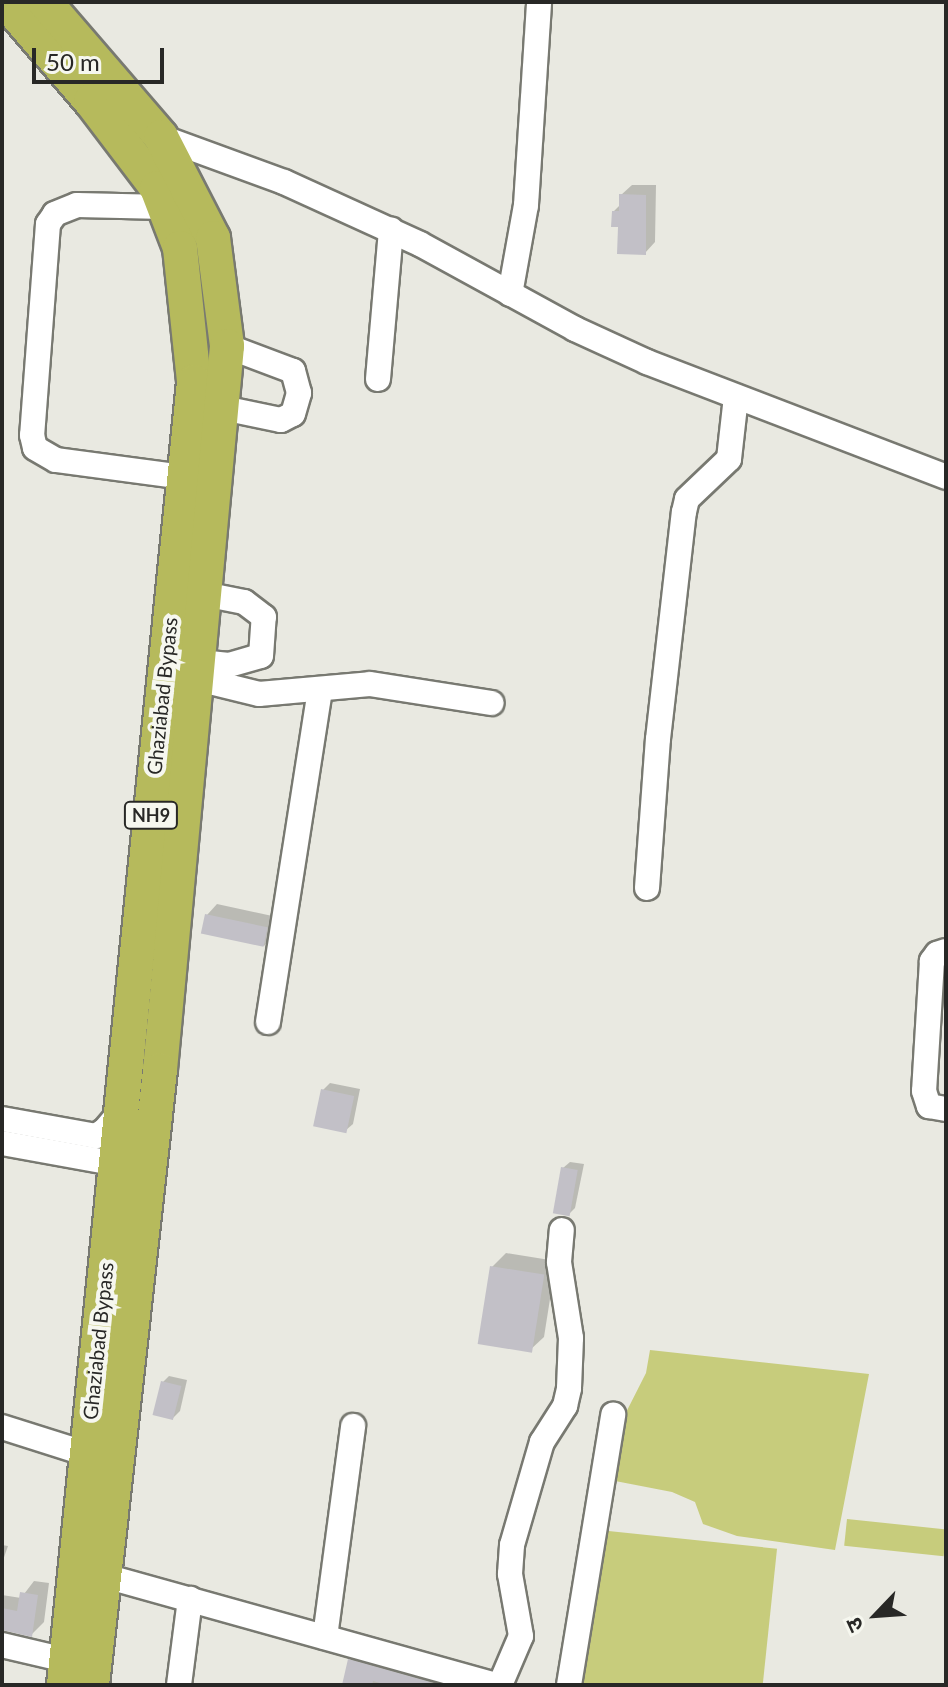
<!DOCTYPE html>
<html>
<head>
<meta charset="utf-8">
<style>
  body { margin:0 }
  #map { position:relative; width:948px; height:1687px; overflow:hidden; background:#e9e9e1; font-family:Lato,"Noto Sans Devanagari",sans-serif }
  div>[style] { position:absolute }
  .water>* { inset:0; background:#c7cc7c; transform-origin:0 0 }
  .shadow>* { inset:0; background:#0003 }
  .building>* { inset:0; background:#c2c0c7; transform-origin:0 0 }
  .roads { filter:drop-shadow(2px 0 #787971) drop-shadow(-2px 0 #787971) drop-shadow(0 2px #787971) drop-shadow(0 -2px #787971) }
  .minor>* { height:24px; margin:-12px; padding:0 12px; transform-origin:12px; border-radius:12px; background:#fff }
  .highway>* { height:34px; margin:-17px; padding:0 17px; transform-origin:17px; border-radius:17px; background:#b6ba5c }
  span { translate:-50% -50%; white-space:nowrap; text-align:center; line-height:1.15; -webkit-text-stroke:8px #f6f7ef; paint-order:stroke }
  .shield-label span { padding:2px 6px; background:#f6f7ef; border:2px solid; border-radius:6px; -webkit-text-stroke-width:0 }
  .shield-label { font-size:18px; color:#282826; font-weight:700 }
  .street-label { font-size:20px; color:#282826 }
  .frame { position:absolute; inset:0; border:4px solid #282826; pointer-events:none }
  .north { position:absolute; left:836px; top:1575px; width:80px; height:80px; -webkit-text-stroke:6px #f6f7ef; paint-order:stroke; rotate:245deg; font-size:22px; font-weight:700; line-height:32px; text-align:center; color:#282826 }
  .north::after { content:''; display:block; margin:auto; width:28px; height:36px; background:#282826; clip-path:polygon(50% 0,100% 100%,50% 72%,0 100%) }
  .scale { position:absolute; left:32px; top:48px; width:132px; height:36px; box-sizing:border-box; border:4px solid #282826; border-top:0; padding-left:10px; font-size:24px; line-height:28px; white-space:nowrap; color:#282826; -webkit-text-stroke:6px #f6f7ef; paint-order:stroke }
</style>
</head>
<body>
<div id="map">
  <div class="water">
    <i style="clip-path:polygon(650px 1350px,869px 1374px,835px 1550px,737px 1536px,703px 1524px,695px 1502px,672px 1492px,610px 1480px,610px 1444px,646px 1373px)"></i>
    <i style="left:847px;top:1519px;width:100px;height:27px;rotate:6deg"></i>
    <i style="left:599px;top:1530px;width:179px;height:156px;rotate:6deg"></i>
  </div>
  <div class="shadow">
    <i style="clip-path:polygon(632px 185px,656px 185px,655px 242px,645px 253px,620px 225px,614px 211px,621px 204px,621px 195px)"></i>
    <i style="clip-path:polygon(217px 904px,277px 917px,274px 935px,264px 946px,207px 915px)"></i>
    <i style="clip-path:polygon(330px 1083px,360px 1089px,353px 1124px,346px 1130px,323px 1090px)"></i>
    <i style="clip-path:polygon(570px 1162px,584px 1164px,575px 1208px,568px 1215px,563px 1168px)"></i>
    <i style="clip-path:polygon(506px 1253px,556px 1261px,544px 1337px,530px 1350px,492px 1267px)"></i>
    <i style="clip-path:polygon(169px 1376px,187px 1380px,180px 1411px,173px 1418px,163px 1382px)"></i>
    <i style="clip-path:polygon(2px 1545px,8px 1546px,2px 1563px)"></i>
    <i style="clip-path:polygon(34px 1581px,49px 1583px,44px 1622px,32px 1634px,2px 1628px,2px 1595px,21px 1598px)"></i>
    <i style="clip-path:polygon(362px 1648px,492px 1685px,397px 1685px,381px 1681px,380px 1685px,344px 1685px,350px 1660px)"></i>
  </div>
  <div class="building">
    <i style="clip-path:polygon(619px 194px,646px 195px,646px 255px,617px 254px,618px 227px,611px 227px,612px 211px,619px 211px)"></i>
    <i style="left:205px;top:914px;width:64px;height:20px;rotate:12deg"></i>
    <i style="left:321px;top:1089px;width:34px;height:38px;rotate:12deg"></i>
    <i style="left:561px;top:1167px;width:17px;height:47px;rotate:10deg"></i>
    <i style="left:490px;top:1266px;width:55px;height:79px;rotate:9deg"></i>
    <i style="left:161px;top:1381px;width:21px;height:35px;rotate:14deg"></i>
    <i style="clip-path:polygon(20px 1592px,38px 1595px,32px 1637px,2px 1630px,2px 1608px,17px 1611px)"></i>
    <i style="clip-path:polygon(348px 1659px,430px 1682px,429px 1685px,387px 1685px,373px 1681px,372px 1685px,342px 1685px)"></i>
  </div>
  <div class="roads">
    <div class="minor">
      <i style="left:161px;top:137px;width:131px;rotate:20.1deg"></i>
      <i style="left:284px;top:182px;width:149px;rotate:24.5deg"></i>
      <i style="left:420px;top:244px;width:177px;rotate:28.7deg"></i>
      <i style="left:575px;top:329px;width:79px;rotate:24.6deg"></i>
      <i style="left:647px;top:362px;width:320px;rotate:21deg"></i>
      <i style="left:165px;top:207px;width:88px;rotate:-178.7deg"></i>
      <i style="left:77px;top:205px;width:24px;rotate:158deg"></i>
      <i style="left:55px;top:214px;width:12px;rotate:125deg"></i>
      <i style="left:48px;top:224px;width:212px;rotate:94.3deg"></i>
      <i style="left:32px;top:435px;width:13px;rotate:77deg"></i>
      <i style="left:35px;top:448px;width:24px;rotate:30deg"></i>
      <i style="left:56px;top:460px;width:129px;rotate:7.6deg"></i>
      <i style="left:510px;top:294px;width:90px;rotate:-79.8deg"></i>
      <i style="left:526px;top:205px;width:203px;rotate:-86.3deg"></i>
      <i style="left:378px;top:379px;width:150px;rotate:-85deg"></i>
      <i style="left:223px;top:408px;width:59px;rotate:11.7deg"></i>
      <i style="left:281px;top:420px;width:13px;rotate:-27deg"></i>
      <i style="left:293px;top:414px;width:22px;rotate:-74deg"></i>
      <i style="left:299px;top:393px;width:23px;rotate:-105deg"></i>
      <i style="left:293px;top:371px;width:71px;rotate:-159.3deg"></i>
      <i style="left:200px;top:662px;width:29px;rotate:6deg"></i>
      <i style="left:229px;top:665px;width:33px;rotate:-16deg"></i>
      <i style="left:261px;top:656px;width:39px;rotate:-86deg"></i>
      <i style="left:264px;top:617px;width:25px;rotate:-143deg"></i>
      <i style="left:244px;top:602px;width:41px;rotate:-168.7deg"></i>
      <i style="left:198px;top:679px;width:63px;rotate:13.8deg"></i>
      <i style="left:259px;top:694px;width:111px;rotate:-5.1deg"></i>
      <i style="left:370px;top:684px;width:123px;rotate:8.9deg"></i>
      <i style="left:647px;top:888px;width:149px;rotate:-85.8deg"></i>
      <i style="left:658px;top:739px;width:228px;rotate:-83.5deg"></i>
      <i style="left:684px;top:512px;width:13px;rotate:-77deg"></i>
      <i style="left:687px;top:499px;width:58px;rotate:-43.6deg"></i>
      <i style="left:729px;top:459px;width:62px;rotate:-83.6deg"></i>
      <i style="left:946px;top:951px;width:9px;rotate:162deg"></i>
      <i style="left:937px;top:954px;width:9px;rotate:126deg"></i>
      <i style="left:932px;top:961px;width:130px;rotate:93.5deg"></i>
      <i style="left:924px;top:1091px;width:16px;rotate:72deg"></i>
      <i style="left:929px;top:1106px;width:17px;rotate:10deg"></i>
      <i style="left:268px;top:1022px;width:335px;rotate:-81.1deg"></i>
      <i style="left:2px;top:1119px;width:96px;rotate:10.3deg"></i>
      <i style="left:96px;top:1136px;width:11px;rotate:-34deg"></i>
      <i style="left:105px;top:1130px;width:25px;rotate:-50deg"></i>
      <i style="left:2px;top:1143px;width:129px;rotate:10.3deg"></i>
      <i style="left:2px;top:1427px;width:89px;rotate:17.6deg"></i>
      <i style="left:105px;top:1576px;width:405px;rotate:15.6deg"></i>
      <i style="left:325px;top:1637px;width:213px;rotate:-82.4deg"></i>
      <i style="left:2px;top:1645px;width:66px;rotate:13.2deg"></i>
      <i style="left:179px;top:1685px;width:87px;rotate:-82.7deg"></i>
      <i style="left:500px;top:1685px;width:53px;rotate:-66.8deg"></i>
      <i style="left:521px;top:1636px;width:63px;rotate:-100.1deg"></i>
      <i style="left:510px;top:1574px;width:29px;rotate:-86deg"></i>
      <i style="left:512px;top:1545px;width:107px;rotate:-73.8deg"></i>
      <i style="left:542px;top:1442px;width:43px;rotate:-57.4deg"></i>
      <i style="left:565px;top:1406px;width:18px;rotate:-77deg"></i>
      <i style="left:569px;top:1388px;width:50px;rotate:-87.7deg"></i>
      <i style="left:571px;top:1338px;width:77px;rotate:-99deg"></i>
      <i style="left:559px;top:1262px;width:32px;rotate:-85deg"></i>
      <i style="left:569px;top:1685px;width:274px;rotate:-80.7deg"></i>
    </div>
    <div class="highway">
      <i style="left:6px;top:2px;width:130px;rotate:49.4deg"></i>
      <i style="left:91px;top:101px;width:109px;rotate:52.8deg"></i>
      <i style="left:157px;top:188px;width:64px;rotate:69deg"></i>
      <i style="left:180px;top:248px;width:135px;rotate:84deg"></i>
      <i style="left:194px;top:382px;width:1309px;rotate:95.7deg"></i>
      <i style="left:45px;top:2px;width:178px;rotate:49.3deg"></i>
      <i style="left:161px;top:137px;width:114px;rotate:62.8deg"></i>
      <i style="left:213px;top:238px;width:109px;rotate:82.6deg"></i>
      <i style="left:227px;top:346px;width:727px;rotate:95.29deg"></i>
      <i style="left:160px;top:1070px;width:619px;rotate:96.31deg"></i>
    </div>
  </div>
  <div class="shield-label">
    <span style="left:151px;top:815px">NH9</span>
  </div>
  <div class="street-label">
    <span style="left:162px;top:696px;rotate:-84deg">Ghaziabad Bypass</span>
    <span style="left:98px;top:1341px;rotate:-84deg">Ghaziabad Bypass</span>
  </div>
  <div class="frame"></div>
  <div class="north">उ</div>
  <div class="scale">50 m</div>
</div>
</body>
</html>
